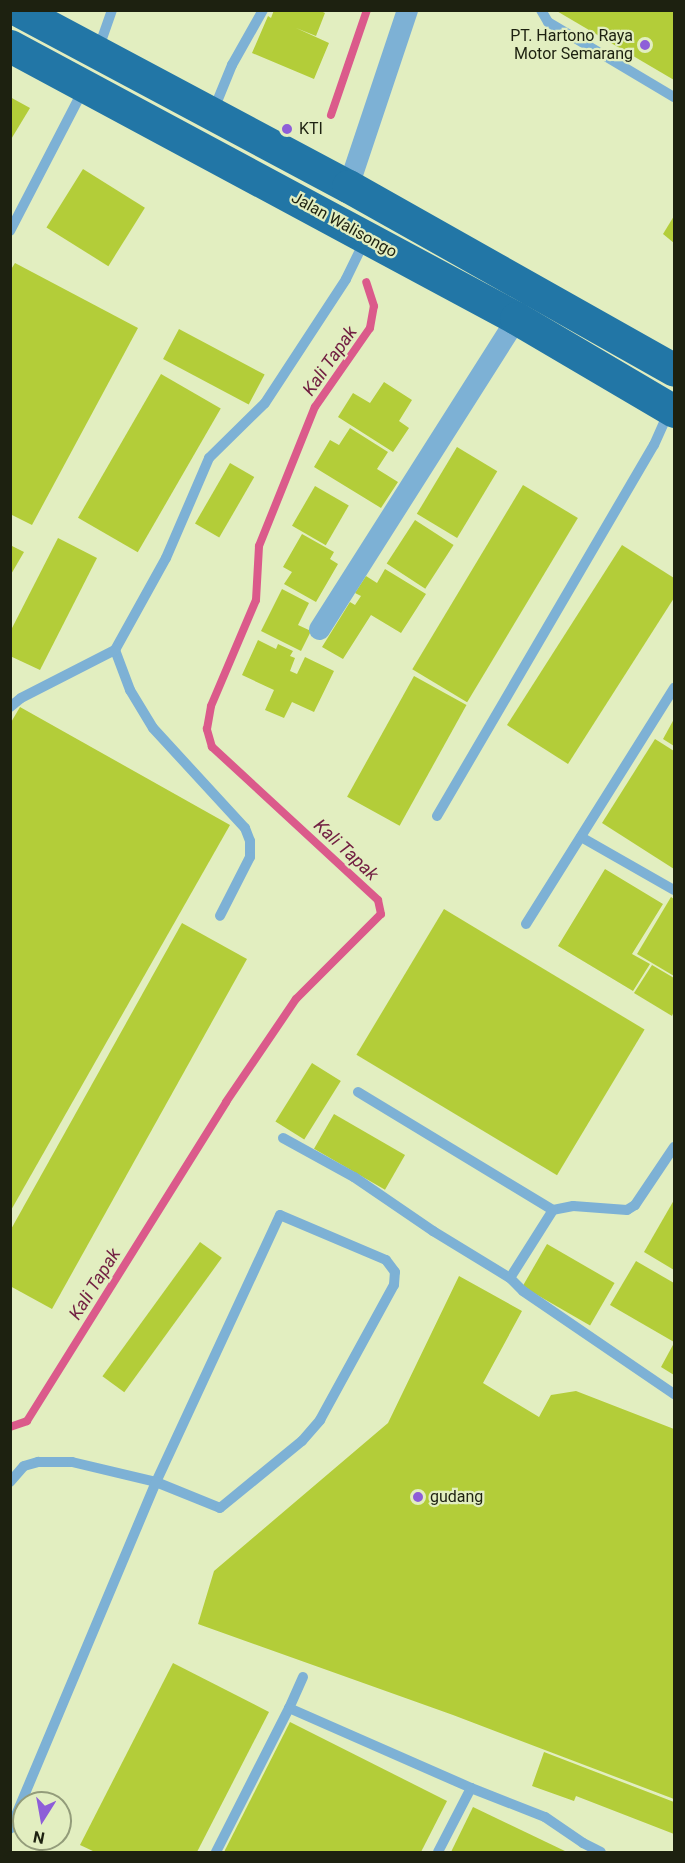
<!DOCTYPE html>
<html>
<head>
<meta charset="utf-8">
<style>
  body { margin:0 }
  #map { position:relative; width:685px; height:1863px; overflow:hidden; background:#e2eec0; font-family:Roboto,sans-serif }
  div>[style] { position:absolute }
  .stream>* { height:8px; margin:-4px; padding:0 4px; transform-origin:4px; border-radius:4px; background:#db5a8b }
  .building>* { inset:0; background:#b3cd39; transform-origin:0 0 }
  .service>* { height:10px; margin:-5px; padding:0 5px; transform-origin:5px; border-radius:5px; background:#7db1d5 }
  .minor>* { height:21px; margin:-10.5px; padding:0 10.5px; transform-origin:10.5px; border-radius:10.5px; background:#7db1d5 }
  .trunk>* { height:33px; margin:-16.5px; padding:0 16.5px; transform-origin:16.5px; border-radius:16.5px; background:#2276a6 }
  .dots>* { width:16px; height:16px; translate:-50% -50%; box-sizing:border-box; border:3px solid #e2eec0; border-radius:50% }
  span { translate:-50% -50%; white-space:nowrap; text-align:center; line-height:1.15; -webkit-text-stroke:4.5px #e2eec0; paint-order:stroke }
  .poi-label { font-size:16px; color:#1d2110 }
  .right { translate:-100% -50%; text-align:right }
  .left { translate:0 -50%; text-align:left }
  .street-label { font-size:16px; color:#1d2110 }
  .water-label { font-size:18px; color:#722042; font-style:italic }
  .frame { position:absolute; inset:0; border:12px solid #1d2110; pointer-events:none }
  .north { position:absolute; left:12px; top:1791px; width:60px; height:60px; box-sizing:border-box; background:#e2eec0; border:2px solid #939c7a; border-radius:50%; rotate:191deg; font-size:16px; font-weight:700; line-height:24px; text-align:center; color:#1d2110 }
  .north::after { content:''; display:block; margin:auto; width:21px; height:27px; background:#8e5ed8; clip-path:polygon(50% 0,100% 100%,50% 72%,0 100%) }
</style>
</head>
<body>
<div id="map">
  <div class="stream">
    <i style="left:331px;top:115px;width:111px;rotate:-71.1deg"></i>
    <i style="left:10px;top:1427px;width:18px;rotate:-19deg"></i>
    <i style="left:27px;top:1421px;width:376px;rotate:-58deg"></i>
    <i style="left:226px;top:1102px;width:125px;rotate:-55.8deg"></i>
    <i style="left:296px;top:999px;width:120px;rotate:-45deg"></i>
    <i style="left:381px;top:914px;width:14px;rotate:-102deg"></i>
    <i style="left:378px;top:900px;width:226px;rotate:-137.3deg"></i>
    <i style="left:212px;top:747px;width:19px;rotate:-106deg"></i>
    <i style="left:207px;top:729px;width:23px;rotate:-80deg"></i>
    <i style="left:211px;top:706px;width:115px;rotate:-67deg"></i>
    <i style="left:256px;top:600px;width:54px;rotate:-86.8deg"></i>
    <i style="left:259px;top:546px;width:150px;rotate:-68.1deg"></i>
    <i style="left:315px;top:407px;width:96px;rotate:-55.2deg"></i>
    <i style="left:370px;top:328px;width:22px;rotate:-80deg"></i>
    <i style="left:374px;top:306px;width:25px;rotate:-108deg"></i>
  </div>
  <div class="building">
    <i style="clip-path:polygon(274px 10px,319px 10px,325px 13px,316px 36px,296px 28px,329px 43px,314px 79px,252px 53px,268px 16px,271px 18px)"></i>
    <i style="clip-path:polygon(555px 10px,674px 10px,674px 80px)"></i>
    <i style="clip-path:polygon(10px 97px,30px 108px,10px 141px)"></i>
    <i style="left:83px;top:169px;width:73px;height:69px;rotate:32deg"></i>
    <i style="clip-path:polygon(674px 216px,674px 243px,663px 234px)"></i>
    <i style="clip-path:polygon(15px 263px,138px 328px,32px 525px,10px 514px,10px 271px)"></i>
    <i style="left:179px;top:329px;width:97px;height:34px;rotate:28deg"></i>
    <i style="left:161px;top:374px;width:69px;height:166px;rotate:30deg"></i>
    <i style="clip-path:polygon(384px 382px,412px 400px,399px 421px,409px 428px,393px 452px,338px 417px,353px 393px,370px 403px)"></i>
    <i style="clip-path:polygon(350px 428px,388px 452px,377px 469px,398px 482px,381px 508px,314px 467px,330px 440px,339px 445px)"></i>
    <i style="left:457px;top:447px;width:47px;height:78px;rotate:31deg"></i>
    <i style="left:230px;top:463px;width:28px;height:70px;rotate:30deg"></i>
    <i style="left:523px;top:485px;width:64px;height:215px;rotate:31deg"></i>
    <i style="left:315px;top:486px;width:39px;height:46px;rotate:30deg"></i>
    <i style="left:415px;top:520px;width:46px;height:52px;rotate:33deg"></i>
    <i style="clip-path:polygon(302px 534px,334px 552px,330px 559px,338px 564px,316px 602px,284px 584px,292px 572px,283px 567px)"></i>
    <i style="clip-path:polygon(58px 538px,97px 558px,40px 670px,10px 656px,10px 632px)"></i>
    <i style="clip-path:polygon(10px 545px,24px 552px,10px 576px)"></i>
    <i style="clip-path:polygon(622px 545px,674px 578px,674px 598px,568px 764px,507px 725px)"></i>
    <i style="clip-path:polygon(385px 569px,426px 594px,401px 633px,371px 615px,343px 659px,322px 647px,350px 602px,355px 605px,361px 596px,355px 593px,366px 576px,377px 583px)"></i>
    <i style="clip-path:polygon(282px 589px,309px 603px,298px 625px,311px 631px,301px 651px,261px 631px)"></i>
    <i style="clip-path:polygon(258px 640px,276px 649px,278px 644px,293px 651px,290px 656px,295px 658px,290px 671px,297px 674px,305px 657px,334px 671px,314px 712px,292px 702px,284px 718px,265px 710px,274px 690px,242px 675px)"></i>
    <i style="left:414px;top:676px;width:60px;height:138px;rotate:29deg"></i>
    <i style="clip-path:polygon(20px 707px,230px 825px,10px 1212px,10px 724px)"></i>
    <i style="clip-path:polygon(674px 719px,674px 746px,663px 739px)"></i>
    <i style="clip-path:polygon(655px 739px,674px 751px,674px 869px,602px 823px)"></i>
    <i style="clip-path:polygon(605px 869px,663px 904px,632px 954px,650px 964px,633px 991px,558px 946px)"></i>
    <i style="clip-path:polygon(671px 897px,674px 899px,674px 976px,637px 954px)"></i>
    <i style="left:444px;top:909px;width:234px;height:170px;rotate:31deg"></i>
    <i style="clip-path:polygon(182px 923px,247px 959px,52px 1309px,10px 1286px,10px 1231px)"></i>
    <i style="clip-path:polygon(652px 965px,674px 978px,674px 1011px,672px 1016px,634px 993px)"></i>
    <i style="left:312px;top:1063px;width:34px;height:69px;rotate:32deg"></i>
    <i style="left:334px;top:1114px;width:82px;height:40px;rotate:30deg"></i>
    <i style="clip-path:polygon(674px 1200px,674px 1270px,644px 1252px)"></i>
    <i style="left:200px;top:1242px;width:27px;height:166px;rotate:36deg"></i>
    <i style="left:547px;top:1244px;width:78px;height:49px;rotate:30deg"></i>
    <i style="clip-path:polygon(636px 1261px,674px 1283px,674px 1342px,610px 1305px)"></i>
    <i style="clip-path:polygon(459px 1276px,522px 1311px,483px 1383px,539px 1417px,551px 1395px,576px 1391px,674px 1429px,674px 1799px,453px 1715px,198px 1624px,214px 1571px,388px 1423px)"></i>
    <i style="clip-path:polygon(674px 1343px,674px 1375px,661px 1367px)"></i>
    <i style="clip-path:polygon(173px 1663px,269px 1712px,197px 1852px,95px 1852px,80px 1845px)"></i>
    <i style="clip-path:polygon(290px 1722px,447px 1801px,421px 1852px,224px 1852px)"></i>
    <i style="clip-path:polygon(544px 1752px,674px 1802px,674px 1834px,576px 1796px,574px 1801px,532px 1786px)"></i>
    <i style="clip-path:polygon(473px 1807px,567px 1852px,451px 1852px)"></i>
  </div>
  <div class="service">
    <i style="left:541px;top:10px;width:14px;rotate:60deg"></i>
    <i style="left:548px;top:22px;width:147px;rotate:30.8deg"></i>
    <i style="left:98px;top:50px;width:42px;rotate:-70.7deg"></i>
    <i style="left:214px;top:109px;width:48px;rotate:-67.8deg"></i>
    <i style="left:232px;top:65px;width:63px;rotate:-60.6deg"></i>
    <i style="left:10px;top:231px;width:159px;rotate:-62.6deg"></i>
    <i style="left:115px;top:650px;width:43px;rotate:69.4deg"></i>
    <i style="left:130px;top:690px;width:44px;rotate:58.8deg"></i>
    <i style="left:153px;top:728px;width:136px;rotate:47.4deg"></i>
    <i style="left:245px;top:828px;width:14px;rotate:69deg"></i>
    <i style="left:250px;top:841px;width:16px;rotate:90deg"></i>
    <i style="left:250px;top:857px;width:66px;rotate:117deg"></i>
    <i style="left:10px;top:707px;width:14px;rotate:-39deg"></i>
    <i style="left:21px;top:698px;width:106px;rotate:-27.1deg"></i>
    <i style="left:115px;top:650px;width:105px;rotate:-61deg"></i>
    <i style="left:166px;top:558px;width:109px;rotate:-66.7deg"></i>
    <i style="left:209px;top:458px;width:78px;rotate:-44.5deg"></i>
    <i style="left:265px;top:403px;width:148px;rotate:-56.8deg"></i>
    <i style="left:346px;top:279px;width:43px;rotate:-64deg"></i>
    <i style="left:437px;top:816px;width:430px;rotate:-59.7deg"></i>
    <i style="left:654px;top:445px;width:36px;rotate:-66deg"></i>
    <i style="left:581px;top:837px;width:107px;rotate:29.7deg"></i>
    <i style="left:526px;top:924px;width:279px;rotate:-57.9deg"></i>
    <i style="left:358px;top:1092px;width:228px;rotate:31.2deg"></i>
    <i style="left:283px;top:1138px;width:81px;rotate:28.8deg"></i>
    <i style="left:354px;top:1177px;width:96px;rotate:34.4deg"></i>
    <i style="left:433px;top:1231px;width:90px;rotate:31.4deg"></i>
    <i style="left:674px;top:1147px;width:70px;rotate:123.9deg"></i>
    <i style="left:635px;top:1205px;width:9px;rotate:148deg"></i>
    <i style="left:627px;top:1210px;width:54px;rotate:-175.8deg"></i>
    <i style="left:573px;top:1206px;width:20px;rotate:169deg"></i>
    <i style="left:553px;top:1210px;width:80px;rotate:122.3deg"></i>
    <i style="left:510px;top:1278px;width:18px;rotate:45deg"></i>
    <i style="left:523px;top:1291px;width:183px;rotate:34.3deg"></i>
    <i style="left:10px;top:1482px;width:21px;rotate:-49deg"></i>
    <i style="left:24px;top:1466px;width:15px;rotate:-16deg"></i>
    <i style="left:38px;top:1462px;width:34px"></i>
    <i style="left:72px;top:1462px;width:86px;rotate:13.4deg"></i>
    <i style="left:156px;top:1482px;width:69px;rotate:22.1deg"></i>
    <i style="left:220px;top:1508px;width:106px;rotate:-39.3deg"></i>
    <i style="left:302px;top:1441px;width:28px;rotate:-49deg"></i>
    <i style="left:320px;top:1420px;width:154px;rotate:-61.3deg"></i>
    <i style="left:394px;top:1285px;width:13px;rotate:-86deg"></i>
    <i style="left:395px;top:1272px;width:15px;rotate:-127deg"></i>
    <i style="left:386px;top:1260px;width:115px;rotate:-157deg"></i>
    <i style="left:280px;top:1215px;width:294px;rotate:114.9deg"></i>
    <i style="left:156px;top:1482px;width:376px;rotate:112.8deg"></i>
    <i style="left:303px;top:1677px;width:34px;rotate:114deg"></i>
    <i style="left:289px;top:1708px;width:199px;rotate:23.7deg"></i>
    <i style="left:471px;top:1788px;width:72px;rotate:117.3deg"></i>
    <i style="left:471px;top:1788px;width:79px;rotate:21.4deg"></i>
    <i style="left:545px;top:1817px;width:46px;rotate:34.4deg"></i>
    <i style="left:583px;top:1843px;width:20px;rotate:27deg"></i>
    <i style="left:216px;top:1852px;width:161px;rotate:-63.1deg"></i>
  </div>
  <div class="minor">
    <i style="left:348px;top:186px;width:186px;rotate:-71.5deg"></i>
    <i style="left:319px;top:629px;width:368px;rotate:-57.6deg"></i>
  </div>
  <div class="trunk">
    <i style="left:18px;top:10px;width:374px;rotate:28.1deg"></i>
    <i style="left:348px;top:186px;width:374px;rotate:29.4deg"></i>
    <i style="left:10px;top:46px;width:574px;rotate:28.26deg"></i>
    <i style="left:516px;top:318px;width:183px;rotate:30.5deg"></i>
  </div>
  <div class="dots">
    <i style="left:645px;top:45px;background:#8e5ed8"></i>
    <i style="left:287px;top:129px;background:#8e5ed8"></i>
    <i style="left:418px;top:1497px;background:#8e5ed8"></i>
  </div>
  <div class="poi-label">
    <span class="right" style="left:633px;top:45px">PT. Hartono Raya<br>Motor Semarang</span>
    <span class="left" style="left:299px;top:129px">KTI</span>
    <span class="left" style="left:430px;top:1497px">gudang</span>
  </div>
  <div class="street-label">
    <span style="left:344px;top:225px;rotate:29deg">Jalan Walisongo</span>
  </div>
  <div class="water-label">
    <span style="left:330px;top:361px;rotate:-55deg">Kali Tapak</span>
    <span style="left:346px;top:850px;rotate:43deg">Kali Tapak</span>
    <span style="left:95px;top:1284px;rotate:-58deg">Kali Tapak</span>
  </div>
  <div class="frame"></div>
  <div class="north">N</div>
</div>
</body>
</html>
